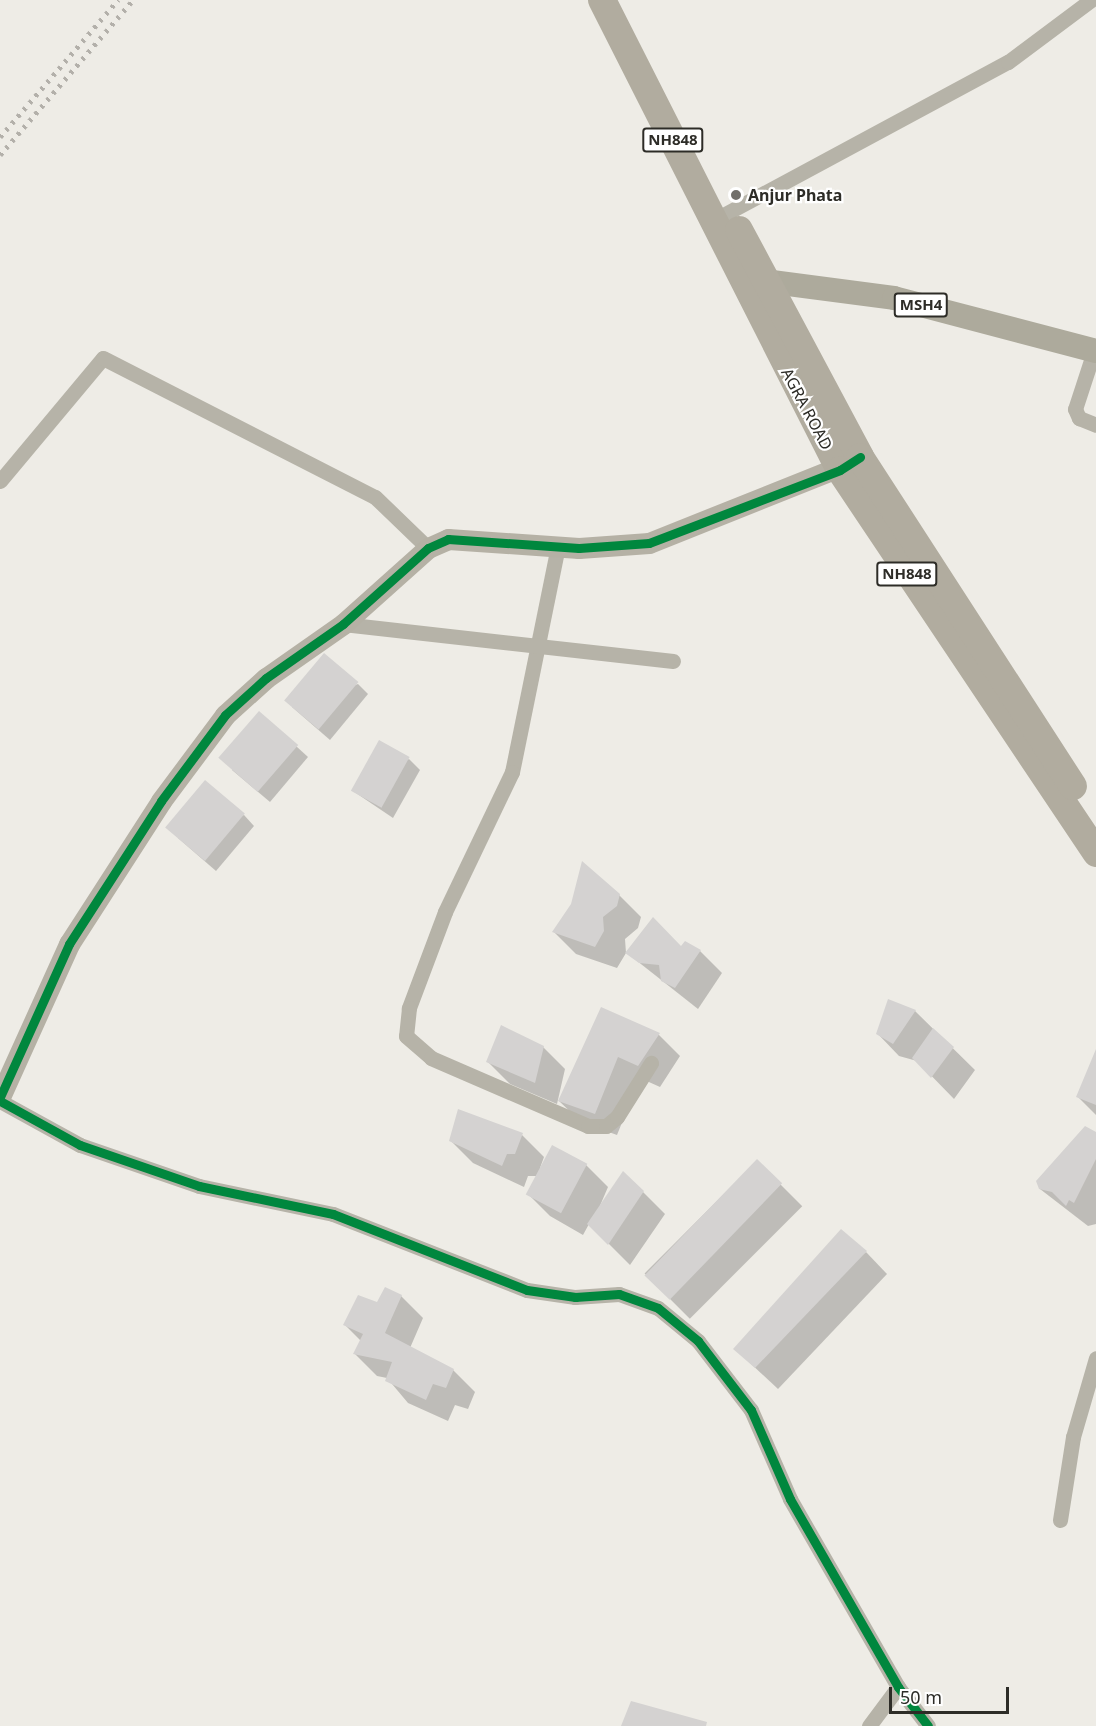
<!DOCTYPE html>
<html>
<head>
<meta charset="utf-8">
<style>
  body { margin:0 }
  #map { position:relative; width:1096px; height:1726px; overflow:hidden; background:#eeece6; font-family:"Noto Sans",sans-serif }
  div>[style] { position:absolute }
  .shadow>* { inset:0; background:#0003; transform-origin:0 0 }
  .building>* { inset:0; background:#d4d2d1; transform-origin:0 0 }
  .street>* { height:15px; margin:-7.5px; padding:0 7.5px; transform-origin:7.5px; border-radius:7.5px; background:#b6b3a8 }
  .secondary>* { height:21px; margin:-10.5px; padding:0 10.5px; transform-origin:10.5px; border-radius:10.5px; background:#b5b1a5 }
  .primary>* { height:24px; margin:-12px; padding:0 12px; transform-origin:12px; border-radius:12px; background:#adaa9c }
  .highway>* { height:28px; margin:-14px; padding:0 14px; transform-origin:14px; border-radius:14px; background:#b1ac9f }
  .rail>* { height:4.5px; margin-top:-2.25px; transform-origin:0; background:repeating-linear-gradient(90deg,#b3b0aa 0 3px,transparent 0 9px) }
  .cycleway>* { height:9px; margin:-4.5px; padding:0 4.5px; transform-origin:4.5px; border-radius:4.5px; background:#00873e }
  .dots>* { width:16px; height:16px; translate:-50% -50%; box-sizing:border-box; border:3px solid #fff; border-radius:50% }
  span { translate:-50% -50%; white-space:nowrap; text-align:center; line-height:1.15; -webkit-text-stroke:4.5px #fff; paint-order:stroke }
  .shield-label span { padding:2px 4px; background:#fff; border:2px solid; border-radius:4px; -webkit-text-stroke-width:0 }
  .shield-label { font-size:15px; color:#2d2c27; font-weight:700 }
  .poi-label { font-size:16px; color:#2d2c27; font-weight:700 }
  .left { translate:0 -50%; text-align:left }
  .street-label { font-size:16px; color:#2d2c27 }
  .scale { position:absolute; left:889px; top:1687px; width:120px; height:27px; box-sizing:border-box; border:3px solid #2d2c27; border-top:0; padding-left:8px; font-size:18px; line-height:21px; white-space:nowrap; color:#2d2c27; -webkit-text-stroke:4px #fff; paint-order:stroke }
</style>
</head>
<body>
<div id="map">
  <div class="shadow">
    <i style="clip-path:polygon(358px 684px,368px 694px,330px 740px,292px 707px)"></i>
    <i style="clip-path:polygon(260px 713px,308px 757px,270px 802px,232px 770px)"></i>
    <i style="clip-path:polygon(409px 759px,420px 770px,393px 818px,353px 791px)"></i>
    <i style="clip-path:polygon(244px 815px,254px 826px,216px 871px,178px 838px)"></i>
    <i style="clip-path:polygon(619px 895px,641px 917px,638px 928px,625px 939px,626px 953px,617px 968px,576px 954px,554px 932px)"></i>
    <i style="clip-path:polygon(682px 948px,700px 951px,722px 973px,698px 1009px,627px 953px)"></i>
    <i style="clip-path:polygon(889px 1001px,915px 1011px,975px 1070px,954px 1099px,917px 1061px,899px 1056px,877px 1033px)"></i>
    <i style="clip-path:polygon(602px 1009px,659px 1035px,680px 1056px,660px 1087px,640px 1078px,617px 1135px,581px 1122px,559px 1101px)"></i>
    <i style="clip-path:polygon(543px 1047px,565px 1069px,557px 1104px,510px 1084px,488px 1062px)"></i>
    <i style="clip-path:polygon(1096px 1053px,1096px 1115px,1078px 1097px)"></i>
    <i style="clip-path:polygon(1096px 1133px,1096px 1224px,1088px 1226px,1040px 1189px)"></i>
    <i style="clip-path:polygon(522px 1135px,544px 1157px,540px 1168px,586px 1165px,608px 1187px,599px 1208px,624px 1173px,665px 1214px,630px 1265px,589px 1224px,583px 1235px,550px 1216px,528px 1194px,538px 1176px,528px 1176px,524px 1187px,473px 1163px,451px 1141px)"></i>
    <i style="left:757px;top:1161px;width:64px;height:159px;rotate:45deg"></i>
    <i style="clip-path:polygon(866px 1252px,887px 1274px,778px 1389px,735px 1349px)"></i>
    <i style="clip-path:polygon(401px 1296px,423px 1318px,410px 1348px,453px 1370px,475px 1392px,468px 1409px,455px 1405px,448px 1421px,408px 1403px,387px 1378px,377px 1376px,355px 1354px,361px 1341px,345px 1325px)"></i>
  </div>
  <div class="building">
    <i style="left:324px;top:653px;width:45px;height:62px;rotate:40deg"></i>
    <i style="left:259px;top:711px;width:52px;height:62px;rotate:41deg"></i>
    <i style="left:379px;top:740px;width:35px;height:58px;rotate:29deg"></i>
    <i style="left:205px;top:780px;width:52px;height:62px;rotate:40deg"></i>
    <i style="clip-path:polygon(582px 861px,620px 894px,617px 906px,603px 917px,604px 931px,595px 947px,552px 932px,571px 904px)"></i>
    <i style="clip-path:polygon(653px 917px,681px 946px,685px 941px,701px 950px,675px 988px,661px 981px,659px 965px,639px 963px,625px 953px)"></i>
    <i style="clip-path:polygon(888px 999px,916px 1010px,893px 1044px,876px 1034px)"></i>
    <i style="clip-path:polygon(601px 1007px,660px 1033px,638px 1066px,618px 1057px,595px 1114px,558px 1101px)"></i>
    <i style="clip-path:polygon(501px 1025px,544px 1046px,535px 1083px,486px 1062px)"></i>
    <i style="clip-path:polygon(933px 1028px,954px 1047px,931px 1078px,912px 1058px)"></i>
    <i style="clip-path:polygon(1096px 1049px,1096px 1105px,1076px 1097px)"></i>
    <i style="clip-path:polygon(458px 1109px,523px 1133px,515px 1154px,507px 1154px,502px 1166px,449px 1141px)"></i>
    <i style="clip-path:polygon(1085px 1126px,1096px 1132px,1096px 1159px,1074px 1203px,1069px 1200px,1066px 1206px,1052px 1192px,1039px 1189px,1036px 1181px)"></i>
    <i style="left:552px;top:1145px;width:40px;height:56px;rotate:28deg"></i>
    <i style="left:757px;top:1159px;width:35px;height:162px;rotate:44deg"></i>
    <i style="clip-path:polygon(623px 1171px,644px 1191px,608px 1245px,587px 1224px)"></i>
    <i style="clip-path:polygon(841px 1229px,867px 1251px,755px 1368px,733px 1349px)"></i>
    <i style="clip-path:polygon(385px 1287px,402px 1295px,385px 1333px,454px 1369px,446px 1388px,433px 1384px,426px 1400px,385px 1381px,392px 1362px,353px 1354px,363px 1334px,343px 1325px,358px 1295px,377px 1302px)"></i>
    <i style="clip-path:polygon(631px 1701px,707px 1722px,706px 1726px,621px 1726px)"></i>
  </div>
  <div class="street">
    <i style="left:714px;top:220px;width:334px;rotate:-28.3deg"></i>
    <i style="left:1008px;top:62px;width:104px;rotate:-36.8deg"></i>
    <i style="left:1094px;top:351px;width:61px;rotate:108.1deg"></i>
    <i style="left:1075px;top:409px;width:10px;rotate:66deg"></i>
    <i style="left:1079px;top:418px;width:18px;rotate:22deg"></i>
    <i style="left:0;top:481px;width:160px;rotate:-50.1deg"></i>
    <i style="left:103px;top:358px;width:305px;rotate:27.1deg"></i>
    <i style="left:375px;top:497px;width:74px;rotate:43.9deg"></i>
    <i style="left:558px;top:546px;width:231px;rotate:101.5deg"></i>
    <i style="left:512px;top:772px;width:155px;rotate:115.6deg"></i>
    <i style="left:445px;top:912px;width:103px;rotate:110.6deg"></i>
    <i style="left:409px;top:1008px;width:28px;rotate:96deg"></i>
    <i style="left:406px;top:1036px;width:33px;rotate:41deg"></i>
    <i style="left:431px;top:1058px;width:171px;rotate:23.4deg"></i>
    <i style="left:588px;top:1126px;width:18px"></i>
    <i style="left:606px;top:1126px;width:14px;rotate:-39deg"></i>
    <i style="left:617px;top:1117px;width:64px;rotate:-57.8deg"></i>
    <i style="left:343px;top:624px;width:332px;rotate:6.4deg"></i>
    <i style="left:0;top:1101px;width:91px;rotate:28.8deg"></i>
    <i style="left:80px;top:1145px;width:126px;rotate:19deg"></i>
    <i style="left:199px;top:1186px;width:137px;rotate:11.8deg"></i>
    <i style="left:333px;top:1214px;width:208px;rotate:21.4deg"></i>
    <i style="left:527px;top:1290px;width:49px;rotate:8.3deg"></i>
    <i style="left:575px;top:1297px;width:44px;rotate:-3.9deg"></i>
    <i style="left:619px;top:1294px;width:41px;rotate:19.7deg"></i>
    <i style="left:658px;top:1308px;width:52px;rotate:39.5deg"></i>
    <i style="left:698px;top:1341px;width:87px;rotate:52.5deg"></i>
    <i style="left:751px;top:1410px;width:97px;rotate:66.3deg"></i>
    <i style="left:790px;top:1499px;width:217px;rotate:60.1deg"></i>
    <i style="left:898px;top:1687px;width:49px;rotate:52.4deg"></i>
    <i style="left:1060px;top:1520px;width:84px;rotate:-81.1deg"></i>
    <i style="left:1073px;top:1437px;width:82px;rotate:-73.8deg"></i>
    <i style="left:869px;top:1726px;width:49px;rotate:-53.4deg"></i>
  </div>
  <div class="secondary">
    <i style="left:0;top:1097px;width:168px;rotate:-65.7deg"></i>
    <i style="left:69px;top:944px;width:170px;rotate:-57.2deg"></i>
    <i style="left:161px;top:801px;width:107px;rotate:-53.3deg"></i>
    <i style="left:225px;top:715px;width:55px;rotate:-42.1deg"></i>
    <i style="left:266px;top:678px;width:94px;rotate:-35deg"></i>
    <i style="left:343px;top:624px;width:114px;rotate:-41.8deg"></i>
    <i style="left:428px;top:548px;width:22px;rotate:-24deg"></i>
    <i style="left:448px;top:539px;width:131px;rotate:3.9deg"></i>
    <i style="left:579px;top:548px;width:70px;rotate:-4.1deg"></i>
    <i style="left:649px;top:543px;width:219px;rotate:-21.8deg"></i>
  </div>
  <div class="primary">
    <i style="left:750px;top:279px;width:145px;rotate:7.5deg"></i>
    <i style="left:894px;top:298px;width:209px;rotate:14.7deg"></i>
  </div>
  <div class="highway">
    <i style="left:602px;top:0;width:527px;rotate:63.14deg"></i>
    <i style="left:840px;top:470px;width:461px;rotate:56.2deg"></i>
    <i style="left:739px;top:230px;width:257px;rotate:61.9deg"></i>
    <i style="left:860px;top:457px;width:392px;rotate:57.1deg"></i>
  </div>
  <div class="rail">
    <i style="left:0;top:137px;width:181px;rotate:-49.3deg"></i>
    <i style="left:0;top:155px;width:204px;rotate:-49.4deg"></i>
  </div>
  <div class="cycleway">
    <i style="left:0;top:1097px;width:168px;rotate:-65.7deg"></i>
    <i style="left:69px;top:944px;width:170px;rotate:-57.2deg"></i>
    <i style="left:161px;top:801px;width:107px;rotate:-53.3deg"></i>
    <i style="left:225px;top:715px;width:55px;rotate:-42.1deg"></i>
    <i style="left:266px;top:678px;width:94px;rotate:-35deg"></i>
    <i style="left:343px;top:624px;width:114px;rotate:-41.8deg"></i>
    <i style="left:428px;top:548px;width:22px;rotate:-24deg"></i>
    <i style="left:448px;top:539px;width:131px;rotate:3.9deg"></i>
    <i style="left:579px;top:548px;width:70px;rotate:-4.1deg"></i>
    <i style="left:649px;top:543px;width:204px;rotate:-20.9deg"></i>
    <i style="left:840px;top:470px;width:24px;rotate:-33deg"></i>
    <i style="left:0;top:1101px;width:91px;rotate:28.8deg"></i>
    <i style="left:80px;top:1145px;width:126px;rotate:19deg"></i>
    <i style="left:199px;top:1186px;width:137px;rotate:11.8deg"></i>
    <i style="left:333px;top:1214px;width:208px;rotate:21.4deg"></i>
    <i style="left:527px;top:1290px;width:49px;rotate:8.3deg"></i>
    <i style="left:575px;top:1297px;width:44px;rotate:-3.9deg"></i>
    <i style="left:619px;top:1294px;width:41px;rotate:19.7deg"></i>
    <i style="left:658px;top:1308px;width:52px;rotate:39.5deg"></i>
    <i style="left:698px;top:1341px;width:87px;rotate:52.5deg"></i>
    <i style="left:751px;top:1410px;width:97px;rotate:66.3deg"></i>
    <i style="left:790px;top:1499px;width:217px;rotate:60.1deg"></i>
    <i style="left:898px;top:1687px;width:49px;rotate:52.4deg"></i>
  </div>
  <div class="dots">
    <i style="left:736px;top:195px;background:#716f6a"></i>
  </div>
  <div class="shield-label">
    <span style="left:673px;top:140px">NH848</span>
    <span style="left:921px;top:305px">MSH4</span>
    <span style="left:907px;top:574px">NH848</span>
  </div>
  <div class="poi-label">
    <span class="left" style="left:748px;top:195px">Anjur Phata</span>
  </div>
  <div class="street-label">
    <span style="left:807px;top:409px;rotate:62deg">AGRA ROAD</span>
  </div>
  <div class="scale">50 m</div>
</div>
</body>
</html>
